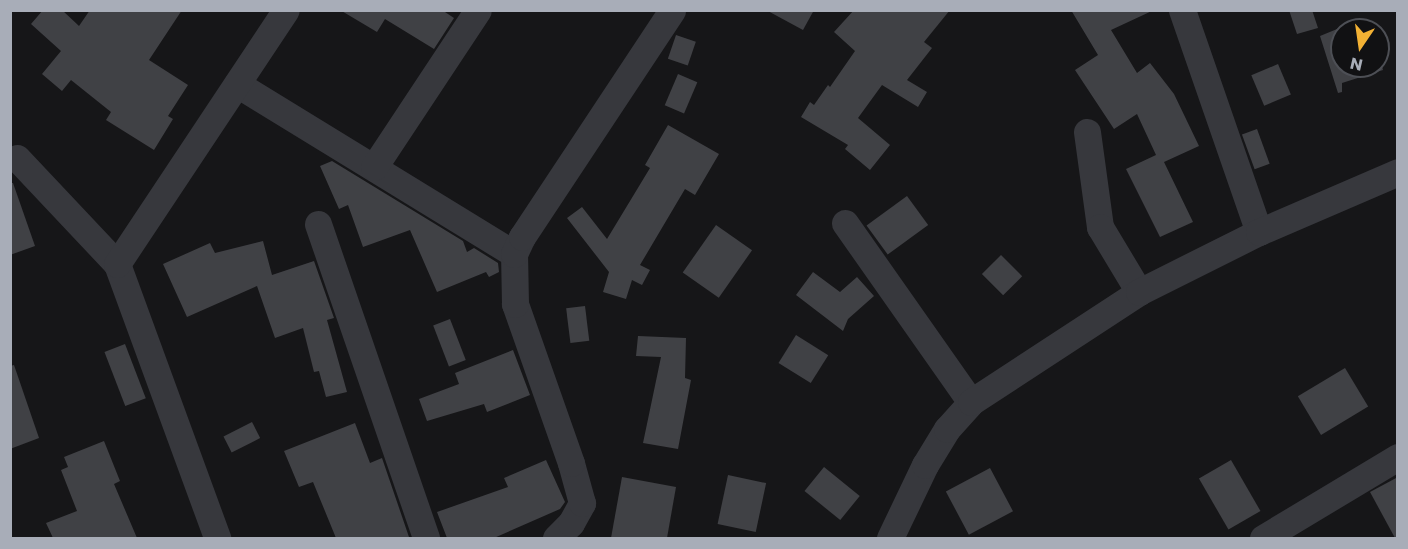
<!DOCTYPE html>
<html>
<head>
<meta charset="utf-8">
<style>
  body { margin:0 }
  #map { position:relative; width:1408px; height:549px; overflow:hidden; background:#161618; font-family:Poppins,sans-serif }
  div>[style] { position:absolute }
  .building>* { inset:0; background:#404145; transform-origin:0 0 }
  .minor>* { height:27px; margin:-13.5px; padding:0 13.5px; transform-origin:13.5px; border-radius:13.5px; background:#37383d }
  span { translate:-50% -50%; white-space:nowrap; text-align:center; line-height:1.15; -webkit-text-stroke:5px #111113; paint-order:stroke }
  .frame { position:absolute; inset:0; border:12px solid #a8adb8; pointer-events:none }
  .north { position:absolute; left:1330px; top:18px; width:60px; height:60px; box-sizing:border-box; background:#111113; border:2px solid #4d4f55; border-radius:50%; rotate:193deg; font-size:16px; font-weight:700; line-height:24px; text-align:center; color:#a8adb8 }
  .north::after { content:''; display:block; margin:auto; width:21px; height:27px; background:#f2b134; clip-path:polygon(50% 0,100% 100%,50% 72%,0 100%) }
</style>
</head>
<body>
<div id="map">
  <div class="building">
    <i style="clip-path:polygon(43px 10px,62px 10px,79px 26px,90px 10px,182px 10px,149px 60px,188px 85px,168px 116px,173px 119px,154px 150px,106px 120px,111px 112px,71px 80px,62px 91px,42px 74px,61px 51px,31px 24px)"></i>
    <i style="clip-path:polygon(340px 10px,442px 10px,454px 18px,434px 49px,385px 19px,377px 32px)"></i>
    <i style="clip-path:polygon(766px 10px,814px 10px,803px 30px)"></i>
    <i style="clip-path:polygon(854px 10px,950px 10px,924px 42px,932px 48px,907px 80px,927px 92px,918px 107px,882px 85px,858px 118px,890px 145px,870px 170px,845px 149px,848px 145px,801px 117px,810px 102px,814px 105px,828px 85px,830px 87px,855px 51px,834px 32px)"></i>
    <i style="clip-path:polygon(1071px 10px,1154px 10px,1111px 30px,1137px 73px,1150px 63px,1174px 94px,1199px 146px,1164px 162px,1193px 222px,1160px 237px,1126px 169px,1156px 155px,1137px 114px,1114px 129px,1075px 70px,1098px 55px)"></i>
    <i style="clip-path:polygon(1289px 10px,1312px 10px,1318px 28px,1297px 34px)"></i>
    <i style="clip-path:polygon(1342px 27px,1342px 66px,1382px 66px,1383px 70px,1342px 83px,1342px 92px,1338px 93px,1320px 36px)"></i>
    <i style="left:676px;top:35px;width:21px;height:25px;rotate:19deg"></i>
    <i style="left:1278px;top:64px;width:33px;height:29px;rotate:67deg"></i>
    <i style="left:678px;top:74px;width:21px;height:34px;rotate:23deg"></i>
    <i style="clip-path:polygon(668px 125px,719px 154px,695px 195px,685px 189px,640px 265px,650px 270px,642px 285px,632px 280px,626px 299px,603px 292px,609px 272px,567px 218px,582px 207px,607px 239px,650px 168px,645px 165px)"></i>
    <i style="left:1257px;top:129px;width:37px;height:16px;rotate:70deg"></i>
    <i style="clip-path:polygon(332px 161px,463px 241px,467px 252px,474px 248px,498px 263px,499px 272px,489px 277px,486px 272px,437px 292px,410px 230px,363px 247px,348px 205px,339px 209px,320px 166px)"></i>
    <i style="clip-path:polygon(10px 183px,13px 183px,35px 246px,10px 255px)"></i>
    <i style="left:907px;top:196px;width:36px;height:50px;rotate:54deg"></i>
    <i style="left:716px;top:225px;width:44px;height:58px;rotate:35deg"></i>
    <i style="clip-path:polygon(263px 241px,272px 275px,314px 261px,334px 318px,327px 320px,347px 392px,326px 397px,319px 371px,314px 372px,303px 328px,275px 338px,257px 286px,187px 317px,163px 264px,210px 243px,215px 253px)"></i>
    <i style="left:1001px;top:255px;width:30px;height:27px;rotate:45deg"></i>
    <i style="clip-path:polygon(813px 272px,840px 292px,857px 277px,874px 296px,848px 319px,843px 331px,796px 295px)"></i>
    <i style="left:585px;top:306px;width:35px;height:19px;rotate:83deg"></i>
    <i style="left:450px;top:319px;width:44px;height:18px;rotate:69deg"></i>
    <i style="left:796px;top:335px;width:38px;height:33px;rotate:32deg"></i>
    <i style="clip-path:polygon(638px 336px,686px 338px,685px 378px,691px 380px,678px 449px,643px 443px,661px 357px,636px 356px)"></i>
    <i style="left:125px;top:344px;width:58px;height:22px;rotate:69deg"></i>
    <i style="clip-path:polygon(513px 350px,530px 395px,487px 412px,484px 404px,427px 421px,419px 399px,459px 384px,455px 373px)"></i>
    <i style="clip-path:polygon(14px 365px,39px 438px,10px 449px,10px 366px)"></i>
    <i style="left:1345px;top:368px;width:45px;height:55px;rotate:59deg"></i>
    <i style="left:252px;top:422px;width:18px;height:32px;rotate:63deg"></i>
    <i style="clip-path:polygon(355px 423px,370px 463px,382px 458px,409px 537px,336px 538px,313px 482px,299px 487px,284px 451px)"></i>
    <i style="clip-path:polygon(104px 441px,120px 481px,114px 484px,137px 538px,53px 538px,46px 523px,77px 511px,61px 470px,68px 467px,64px 457px)"></i>
    <i style="clip-path:polygon(546px 460px,565px 502px,560px 509px,494px 538px,447px 538px,437px 512px,508px 487px,504px 478px)"></i>
    <i style="left:1231px;top:460px;width:59px;height:37px;rotate:60deg"></i>
    <i style="left:824px;top:467px;width:46px;height:31px;rotate:39deg"></i>
    <i style="left:990px;top:468px;width:49px;height:50px;rotate:62deg"></i>
    <i style="left:728px;top:475px;width:39px;height:50px;rotate:12deg"></i>
    <i style="clip-path:polygon(622px 477px,676px 487px,667px 538px,611px 538px)"></i>
    <i style="clip-path:polygon(1398px 477px,1398px 538px,1395px 538px,1370px 492px)"></i>
  </div>
  <div class="minor">
    <i style="left:1182px;top:10px;width:235px;rotate:70.9deg"></i>
    <i style="left:237px;top:84px;width:325px;rotate:31.5deg"></i>
    <i style="left:1087px;top:132px;width:96px;rotate:82.2deg"></i>
    <i style="left:1100px;top:227px;width:76px;rotate:59deg"></i>
    <i style="left:17px;top:158px;width:146px;rotate:46.7deg"></i>
    <i style="left:117px;top:264px;width:292px;rotate:69.9deg"></i>
    <i style="left:374px;top:167px;width:188px;rotate:-56.5deg"></i>
    <i style="left:845px;top:223px;width:219px;rotate:54.9deg"></i>
    <i style="left:318px;top:224px;width:332px;rotate:71deg"></i>
    <i style="left:117px;top:264px;width:305px;rotate:-56.4deg"></i>
    <i style="left:556px;top:538px;width:21px;rotate:-45deg"></i>
    <i style="left:571px;top:523px;width:23px;rotate:-61deg"></i>
    <i style="left:582px;top:503px;width:41px;rotate:-105.4deg"></i>
    <i style="left:571px;top:463px;width:169px;rotate:-109.4deg"></i>
    <i style="left:515px;top:304px;width:50px;rotate:-91.1deg"></i>
    <i style="left:514px;top:254px;width:19px;rotate:-65deg"></i>
    <i style="left:522px;top:237px;width:272px;rotate:-56.5deg"></i>
    <i style="left:890px;top:538px;width:81px;rotate:-64.4deg"></i>
    <i style="left:925px;top:465px;width:42px;rotate:-58.6deg"></i>
    <i style="left:947px;top:429px;width:36px;rotate:-48deg"></i>
    <i style="left:971px;top:402px;width:201px;rotate:-33.2deg"></i>
    <i style="left:1139px;top:292px;width:134px;rotate:-26.6deg"></i>
    <i style="left:1259px;top:232px;width:151px;rotate:-23.3deg"></i>
    <i style="left:1263px;top:538px;width:157px;rotate:-31deg"></i>
  </div>
  <div class="frame"></div>
  <div class="north">N</div>
</div>
</body>
</html>
